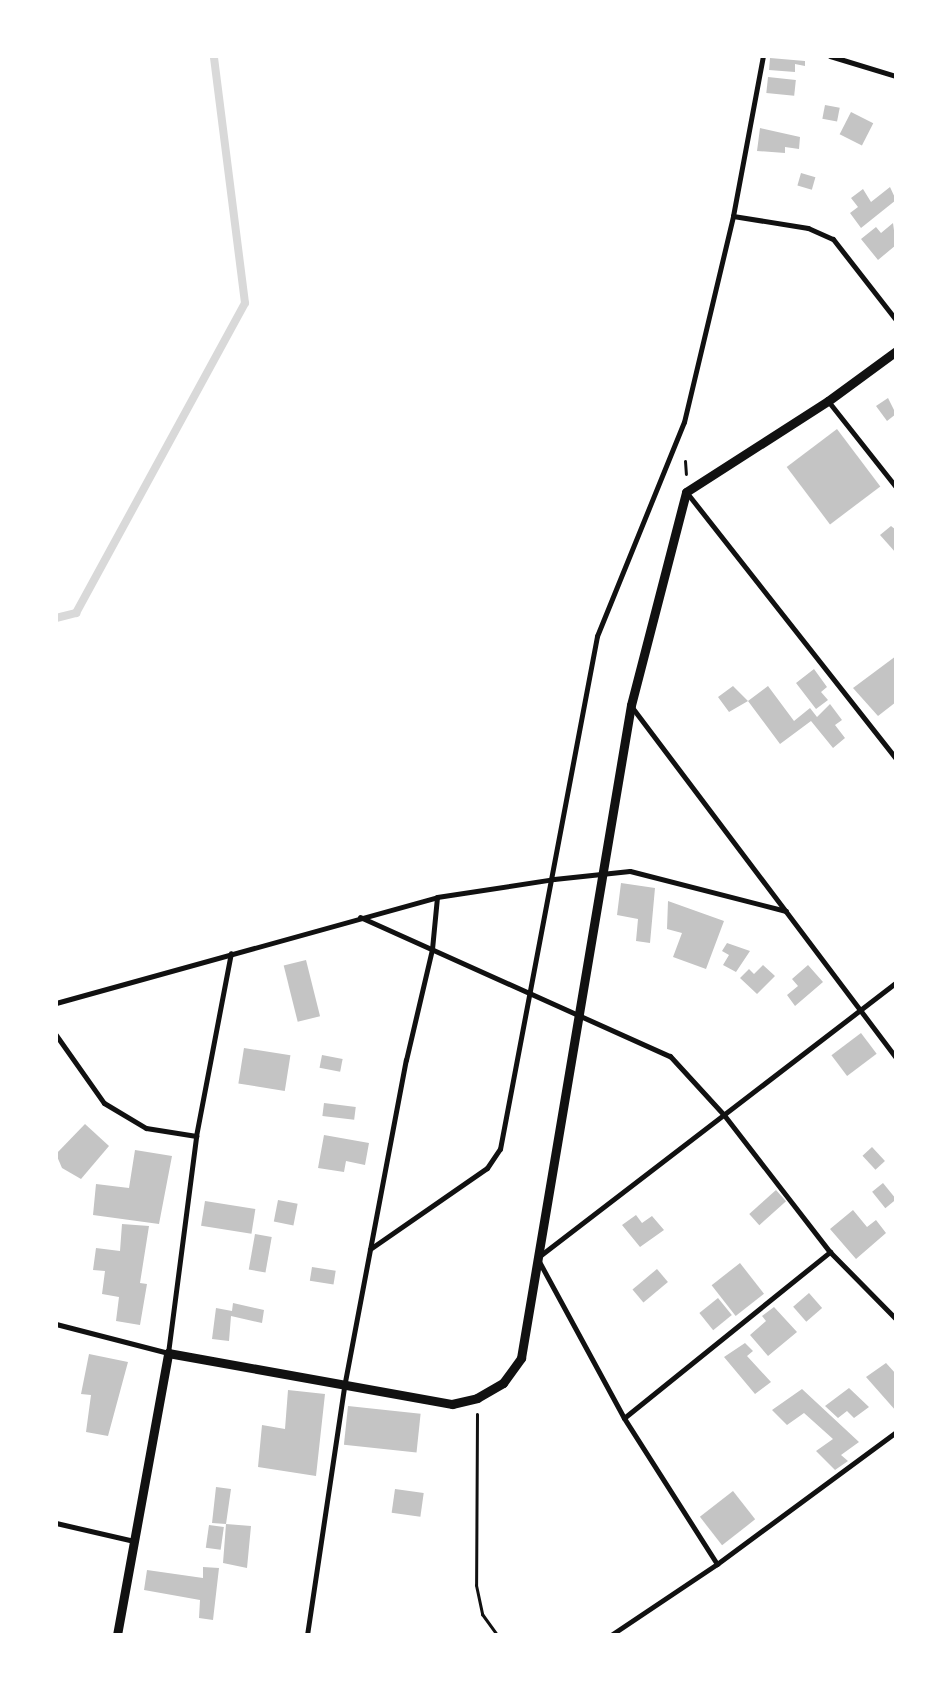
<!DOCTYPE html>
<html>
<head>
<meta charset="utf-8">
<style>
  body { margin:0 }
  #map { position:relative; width:952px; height:1691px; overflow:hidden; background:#fff; font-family:"IBM Plex Sans",sans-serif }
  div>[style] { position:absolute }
  .stream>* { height:8px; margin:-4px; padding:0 4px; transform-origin:4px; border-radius:4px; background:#d9d9d9 }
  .building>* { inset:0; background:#c4c4c4; transform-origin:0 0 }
  .path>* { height:3px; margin:-1.5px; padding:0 1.5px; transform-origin:1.5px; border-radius:1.5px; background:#111 }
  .minor>* { height:5px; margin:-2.5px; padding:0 2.5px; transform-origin:2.5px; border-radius:2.5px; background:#111 }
  .tertiary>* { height:9px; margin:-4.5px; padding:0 4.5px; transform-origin:4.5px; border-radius:4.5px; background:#111 }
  span { translate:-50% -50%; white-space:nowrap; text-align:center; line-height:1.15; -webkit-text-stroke:5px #fff; paint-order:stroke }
  .frame { position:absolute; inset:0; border:58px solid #fff; pointer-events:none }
</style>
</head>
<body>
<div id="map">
  <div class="stream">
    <i style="left:56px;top:618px;width:21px;rotate:-14deg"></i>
    <i style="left:76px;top:613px;width:353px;rotate:-61.4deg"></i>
    <i style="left:245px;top:303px;width:249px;rotate:-97.2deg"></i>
  </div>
  <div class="building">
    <i style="clip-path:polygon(770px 58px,805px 61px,805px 66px,795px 64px,795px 72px,769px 70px)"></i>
    <i style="left:768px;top:77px;width:28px;height:16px;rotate:6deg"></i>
    <i style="left:825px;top:105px;width:15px;height:14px;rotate:11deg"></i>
    <i style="left:851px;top:112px;width:25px;height:25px;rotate:27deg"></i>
    <i style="clip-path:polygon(760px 128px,800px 137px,799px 149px,785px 147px,785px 153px,757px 151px)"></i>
    <i style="left:801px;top:173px;width:15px;height:13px;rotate:16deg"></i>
    <i style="clip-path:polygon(890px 187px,896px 200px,861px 228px,850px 213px,858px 207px,851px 198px,863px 189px,871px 202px)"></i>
    <i style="clip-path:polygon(893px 223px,896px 245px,878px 260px,861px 239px,876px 227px,881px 233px)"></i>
    <i style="clip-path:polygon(888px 398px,896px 414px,887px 421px,876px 406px)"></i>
    <i style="left:837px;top:429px;width:72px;height:63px;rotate:53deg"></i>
    <i style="clip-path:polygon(891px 526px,896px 530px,896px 553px,880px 535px)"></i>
    <i style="clip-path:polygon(896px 656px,896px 702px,878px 716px,853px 688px)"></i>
    <i style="clip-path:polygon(814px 669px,827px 687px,821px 692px,828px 700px,816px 709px,796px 683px)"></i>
    <i style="clip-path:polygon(733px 686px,748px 701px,768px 686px,794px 721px,810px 708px,817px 717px,830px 704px,842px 720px,835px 725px,845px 738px,833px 748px,811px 721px,780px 744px,748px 701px,729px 712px,718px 697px)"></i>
    <i style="clip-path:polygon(621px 883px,655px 888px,650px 943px,636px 941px,638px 919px,617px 915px)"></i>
    <i style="clip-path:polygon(668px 901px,724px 921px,706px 969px,673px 957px,682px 933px,667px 929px)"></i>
    <i style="clip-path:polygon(727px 943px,750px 951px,736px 972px,723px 965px,729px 955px,722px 951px)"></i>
    <i style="left:306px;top:960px;width:58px;height:23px;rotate:76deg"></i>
    <i style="clip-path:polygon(763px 965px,775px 976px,757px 994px,740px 978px,749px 969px,754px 974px)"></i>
    <i style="clip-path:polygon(808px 965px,823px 982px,795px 1006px,787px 995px,798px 986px,792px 979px)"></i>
    <i style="left:861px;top:1033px;width:26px;height:37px;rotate:53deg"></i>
    <i style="left:244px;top:1048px;width:47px;height:36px;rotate:9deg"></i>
    <i style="left:322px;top:1055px;width:21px;height:13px;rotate:11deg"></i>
    <i style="left:324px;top:1103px;width:32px;height:13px;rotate:7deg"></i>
    <i style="clip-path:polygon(85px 1124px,109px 1146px,81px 1179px,62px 1168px,56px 1154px)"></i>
    <i style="clip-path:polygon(324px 1135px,369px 1143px,365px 1165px,346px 1161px,344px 1172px,318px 1168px)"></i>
    <i style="left:872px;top:1147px;width:19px;height:13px;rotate:47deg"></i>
    <i style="clip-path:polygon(135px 1150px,172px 1156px,159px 1224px,93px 1215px,96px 1184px,129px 1188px)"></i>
    <i style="left:883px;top:1183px;width:21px;height:14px;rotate:51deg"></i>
    <i style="left:776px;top:1190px;width:15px;height:36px;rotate:48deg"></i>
    <i style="left:278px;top:1200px;width:20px;height:22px;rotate:11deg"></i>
    <i style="left:205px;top:1201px;width:51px;height:25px;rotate:9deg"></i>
    <i style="clip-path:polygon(853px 1210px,867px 1227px,876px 1220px,886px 1233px,856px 1259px,830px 1229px)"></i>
    <i style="clip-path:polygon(636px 1215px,642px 1223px,652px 1216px,664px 1230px,640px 1247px,622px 1225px)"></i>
    <i style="clip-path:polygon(122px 1224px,149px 1226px,140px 1283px,147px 1284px,140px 1325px,116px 1321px,119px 1297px,102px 1294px,105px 1271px,93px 1270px,96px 1248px,120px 1251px)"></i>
    <i style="left:255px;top:1234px;width:17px;height:36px;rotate:10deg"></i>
    <i style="left:740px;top:1263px;width:39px;height:36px;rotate:52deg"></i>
    <i style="left:312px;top:1267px;width:24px;height:14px;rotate:9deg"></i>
    <i style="left:657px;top:1269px;width:17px;height:32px;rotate:50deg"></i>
    <i style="left:809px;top:1293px;width:20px;height:21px;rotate:49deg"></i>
    <i style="left:718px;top:1298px;width:22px;height:24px;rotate:51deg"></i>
    <i style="clip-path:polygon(233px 1303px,264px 1310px,262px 1323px,231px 1316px,229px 1341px,212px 1339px,216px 1308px,232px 1311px)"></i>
    <i style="clip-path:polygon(774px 1307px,797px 1332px,768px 1356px,750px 1335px,766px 1321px,762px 1316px)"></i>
    <i style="clip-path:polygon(745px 1343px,753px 1351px,747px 1356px,771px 1382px,755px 1394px,724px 1357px)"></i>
    <i style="clip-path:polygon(89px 1354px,128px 1362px,108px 1436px,86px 1432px,91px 1395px,81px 1394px)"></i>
    <i style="clip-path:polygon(886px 1363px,896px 1374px,896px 1411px,866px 1377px)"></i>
    <i style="clip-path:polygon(849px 1388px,869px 1407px,854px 1418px,847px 1411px,838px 1418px,825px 1406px)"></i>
    <i style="clip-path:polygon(802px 1389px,859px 1442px,841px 1455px,848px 1461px,835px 1470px,816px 1451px,833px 1439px,804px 1413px,787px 1425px,772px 1410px)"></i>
    <i style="clip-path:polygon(288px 1390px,325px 1394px,316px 1476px,258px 1467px,262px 1425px,285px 1429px)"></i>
    <i style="left:348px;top:1406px;width:73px;height:39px;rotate:6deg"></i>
    <i style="clip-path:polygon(216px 1487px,231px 1489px,226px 1524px,251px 1526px,247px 1568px,223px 1563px,226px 1524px,212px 1523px)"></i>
    <i style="left:395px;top:1489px;width:29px;height:24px;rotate:8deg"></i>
    <i style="left:733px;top:1491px;width:36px;height:42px;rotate:52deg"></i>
    <i style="left:209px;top:1525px;width:15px;height:23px;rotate:8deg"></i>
    <i style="clip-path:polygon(203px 1567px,219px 1568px,213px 1620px,199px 1618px,200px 1600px,144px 1590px,147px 1570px,203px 1578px)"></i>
  </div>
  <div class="path">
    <i style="left:685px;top:461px;width:13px;rotate:86deg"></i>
    <i style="left:477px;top:1414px;width:171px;rotate:90.3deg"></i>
    <i style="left:476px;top:1585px;width:30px;rotate:78deg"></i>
    <i style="left:482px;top:1614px;width:26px;rotate:54deg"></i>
  </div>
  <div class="minor">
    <i style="left:830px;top:56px;width:69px;rotate:16.9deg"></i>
    <i style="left:733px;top:216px;width:76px;rotate:9.1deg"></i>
    <i style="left:808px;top:228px;width:27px;rotate:24deg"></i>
    <i style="left:833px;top:239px;width:103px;rotate:52.1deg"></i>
    <i style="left:828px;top:401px;width:110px;rotate:51.7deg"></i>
    <i style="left:687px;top:493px;width:338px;rotate:51.8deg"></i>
    <i style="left:631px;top:706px;width:441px;rotate:53deg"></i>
    <i style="left:360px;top:917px;width:340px;rotate:24.2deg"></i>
    <i style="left:670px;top:1056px;width:80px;rotate:47.5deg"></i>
    <i style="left:724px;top:1115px;width:173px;rotate:52.3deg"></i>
    <i style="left:830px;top:1252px;width:94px;rotate:45.4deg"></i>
    <i style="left:56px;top:1003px;width:395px;rotate:-15.5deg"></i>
    <i style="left:437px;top:897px;width:118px;rotate:-8.7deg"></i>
    <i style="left:554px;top:879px;width:76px;rotate:-6deg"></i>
    <i style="left:630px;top:871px;width:161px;rotate:14.4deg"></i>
    <i style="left:56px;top:1035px;width:83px;rotate:54.8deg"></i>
    <i style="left:104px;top:1103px;width:49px;rotate:30.8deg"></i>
    <i style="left:146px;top:1128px;width:51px;rotate:9.1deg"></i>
    <i style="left:370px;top:1249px;width:142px;rotate:-34.7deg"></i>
    <i style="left:487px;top:1168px;width:23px;rotate:-56deg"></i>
    <i style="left:500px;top:1149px;width:522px;rotate:-79.29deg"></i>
    <i style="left:597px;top:636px;width:231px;rotate:-67.9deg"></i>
    <i style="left:684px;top:422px;width:212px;rotate:-76.6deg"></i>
    <i style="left:733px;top:216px;width:163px;rotate:-79.4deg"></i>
    <i style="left:56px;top:1324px;width:116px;rotate:14.5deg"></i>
    <i style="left:168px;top:1353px;width:219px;rotate:-82.6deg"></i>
    <i style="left:196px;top:1136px;width:186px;rotate:-79.2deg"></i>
    <i style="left:624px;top:1418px;width:265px;rotate:-38.9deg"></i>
    <i style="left:56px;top:1523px;width:80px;rotate:13deg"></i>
    <i style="left:717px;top:1564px;width:173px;rotate:-122.5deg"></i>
    <i style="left:624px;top:1418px;width:182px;rotate:-118.5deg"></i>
    <i style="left:537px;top:1258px;width:452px;rotate:-37.5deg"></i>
    <i style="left:307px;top:1635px;width:251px;rotate:-81.5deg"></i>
    <i style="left:344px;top:1387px;width:333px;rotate:-79.3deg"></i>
    <i style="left:406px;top:1060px;width:114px;rotate:-76.8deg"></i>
    <i style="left:432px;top:949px;width:52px;rotate:-84.5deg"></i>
    <i style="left:611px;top:1635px;width:128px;rotate:-33.8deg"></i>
    <i style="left:717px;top:1564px;width:222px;rotate:-36.4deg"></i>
  </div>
  <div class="tertiary">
    <i style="left:117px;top:1635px;width:287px;rotate:-79.7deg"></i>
    <i style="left:168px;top:1353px;width:289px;rotate:10.2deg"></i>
    <i style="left:452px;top:1404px;width:26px;rotate:-13deg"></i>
    <i style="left:477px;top:1398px;width:30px;rotate:-30deg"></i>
    <i style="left:503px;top:1383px;width:31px;rotate:-54deg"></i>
    <i style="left:521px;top:1358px;width:662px;rotate:-80.44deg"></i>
    <i style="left:631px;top:705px;width:220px;rotate:-75.5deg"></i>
    <i style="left:686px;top:492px;width:169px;rotate:-32.7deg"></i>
    <i style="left:828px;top:401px;width:84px;rotate:-36.3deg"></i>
  </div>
  <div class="frame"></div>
</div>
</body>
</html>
